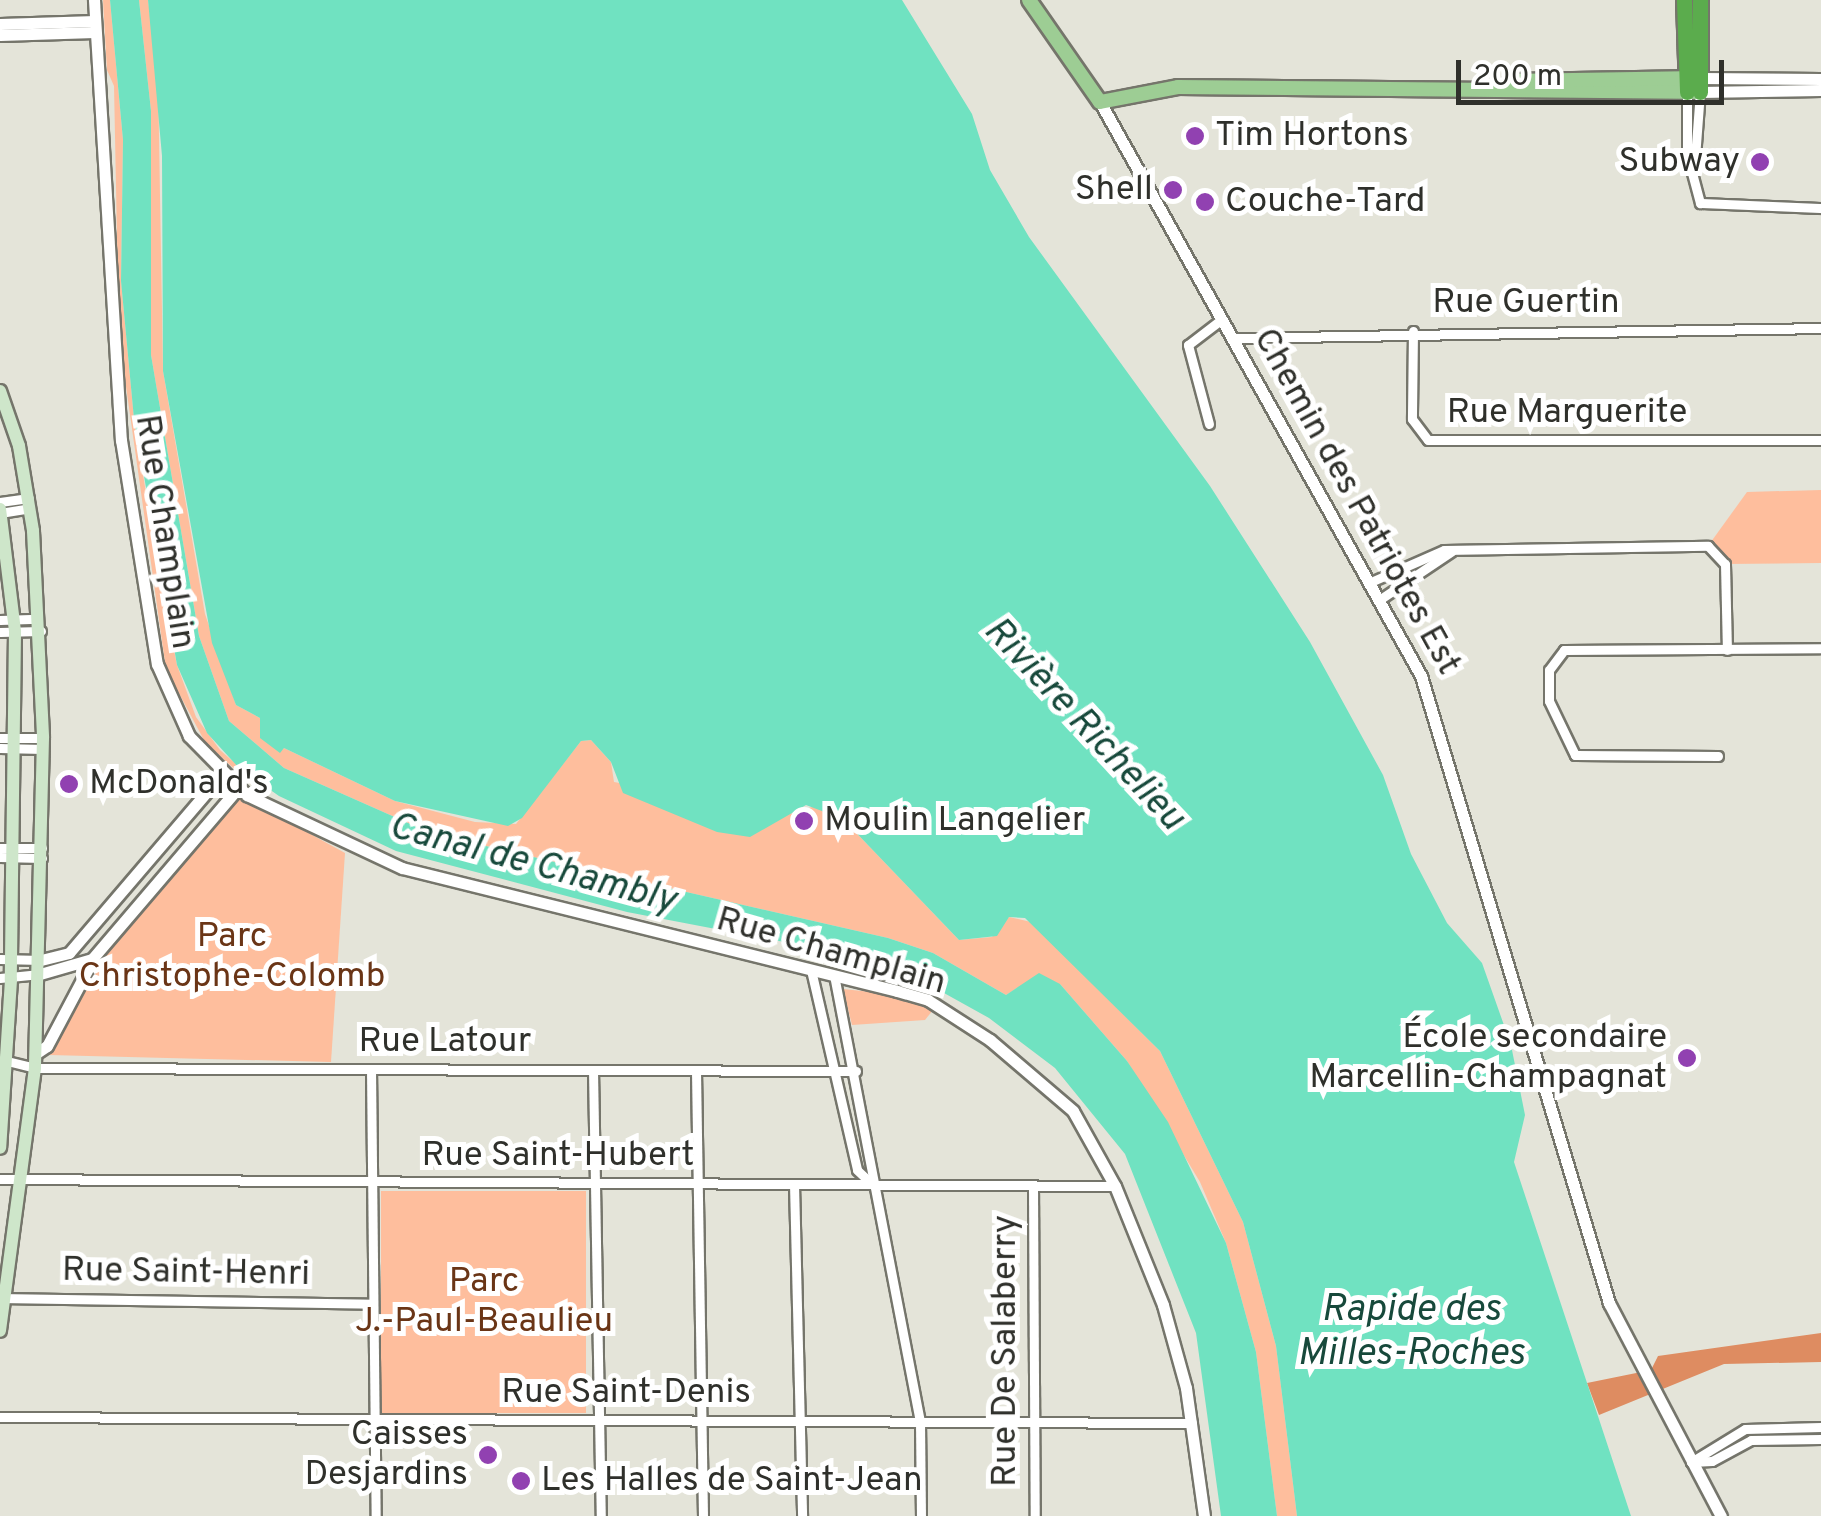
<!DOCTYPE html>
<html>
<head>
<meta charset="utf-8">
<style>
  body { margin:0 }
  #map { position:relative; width:1821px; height:1516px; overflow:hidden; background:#e4e4d9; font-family:Overpass,sans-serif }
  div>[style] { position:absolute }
  .green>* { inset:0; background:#febe9d; transform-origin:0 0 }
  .forest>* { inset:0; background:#de8c61 }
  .water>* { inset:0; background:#70e2c1 }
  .roads { filter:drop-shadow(2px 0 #75756b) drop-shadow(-2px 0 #75756b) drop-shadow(0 2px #75756b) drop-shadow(0 -2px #75756b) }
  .minor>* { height:9px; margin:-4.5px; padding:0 4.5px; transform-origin:4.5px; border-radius:4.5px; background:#fff }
  .tertiary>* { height:11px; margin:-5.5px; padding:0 5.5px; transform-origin:5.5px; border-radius:5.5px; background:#fff }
  .secondary>* { height:12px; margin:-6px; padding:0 6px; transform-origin:6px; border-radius:6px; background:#cee6ca }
  .primary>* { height:14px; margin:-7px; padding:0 7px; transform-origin:7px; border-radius:7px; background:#9dcd94 }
  .motorway>* { height:15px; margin:-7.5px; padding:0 7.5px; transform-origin:7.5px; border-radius:7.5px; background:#5bac4d }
  .dots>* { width:28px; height:28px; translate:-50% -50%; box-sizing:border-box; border:5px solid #fff; border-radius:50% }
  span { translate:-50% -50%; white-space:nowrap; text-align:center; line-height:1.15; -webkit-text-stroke:10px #fff; paint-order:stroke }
  .poi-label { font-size:35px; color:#2f302b }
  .left { translate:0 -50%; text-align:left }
  .right { translate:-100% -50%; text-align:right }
  .street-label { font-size:35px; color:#2f302b }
  .park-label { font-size:35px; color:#6a3516 }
  .water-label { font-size:38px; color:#17493b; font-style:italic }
  .scale { position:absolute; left:1456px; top:60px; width:268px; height:45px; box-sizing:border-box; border:5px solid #2f302b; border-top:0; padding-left:12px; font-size:30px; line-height:35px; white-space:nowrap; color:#2f302b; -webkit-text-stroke:8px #fff; paint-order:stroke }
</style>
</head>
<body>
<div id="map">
  <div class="green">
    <i style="clip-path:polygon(103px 0,110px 0,123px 140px,121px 281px,134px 419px,161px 585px,177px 665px,196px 717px,220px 750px,259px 784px,255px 788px,205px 742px,166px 669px,119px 337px,114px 86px,107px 70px)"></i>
    <i style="clip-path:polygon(139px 0,148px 0,158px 77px,163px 371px,205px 614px,236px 705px,260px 718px,280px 752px,284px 748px,395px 801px,475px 822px,516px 824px,581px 741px,591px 740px,611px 762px,614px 782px,790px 814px,815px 806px,843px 819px,959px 940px,992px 937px,1009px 917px,1031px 922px,1160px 1051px,1243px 1222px,1276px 1346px,1297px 1516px,1277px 1516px,1256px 1352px,1226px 1243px,1200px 1182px,1127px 1061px,1060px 984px,1019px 987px,1006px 995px,933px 953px,888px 938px,433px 834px,284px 768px,229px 721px,199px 636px,151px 355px,151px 111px)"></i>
    <i style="clip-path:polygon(1821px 490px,1821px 563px,1725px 564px,1708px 546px,1747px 492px)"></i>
    <i style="clip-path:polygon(236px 793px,345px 853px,331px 1062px,49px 1055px,47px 1046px,94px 964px)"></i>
    <i style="clip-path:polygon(843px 989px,890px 994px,933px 1010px,925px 1020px,852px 1025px)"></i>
    <i style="left:381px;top:1191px;width:205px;height:222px"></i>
  </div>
  <div class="forest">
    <i style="clip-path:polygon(1821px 1333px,1821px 1362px,1724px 1364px,1599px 1415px,1587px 1383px,1651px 1370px,1658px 1356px)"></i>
  </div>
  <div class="water">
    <i style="clip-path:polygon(110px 0,139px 0,151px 111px,151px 355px,199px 636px,229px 721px,284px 768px,433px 834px,888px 938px,933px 953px,1006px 995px,1039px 973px,1060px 984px,1127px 1061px,1168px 1122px,1226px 1243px,1256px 1352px,1277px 1516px,1221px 1516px,1196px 1333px,1125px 1154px,1055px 1068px,989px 1018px,926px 983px,831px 951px,627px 912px,396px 851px,279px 796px,239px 768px,207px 733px,177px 665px,134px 419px,121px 281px,123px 140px)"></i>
    <i style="clip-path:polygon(148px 0,902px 0,972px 114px,990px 170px,1029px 237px,1210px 486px,1310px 642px,1383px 775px,1411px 854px,1447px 923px,1482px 963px,1511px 1045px,1525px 1115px,1514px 1162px,1631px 1516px,1297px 1516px,1276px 1346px,1243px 1222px,1160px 1051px,1025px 918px,1009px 917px,997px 936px,959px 940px,843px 819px,806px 805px,750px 837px,717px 832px,623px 793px,611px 762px,591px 740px,581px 741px,522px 818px,508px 826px,395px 801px,284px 748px,280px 753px,260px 738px,260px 718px,236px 705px,212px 643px,163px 371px,162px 156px)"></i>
  </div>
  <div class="roads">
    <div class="minor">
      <i style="left:1687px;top:92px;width:62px;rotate:90deg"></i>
      <i style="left:1687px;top:154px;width:51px;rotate:75.1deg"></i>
      <i style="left:1700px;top:203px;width:121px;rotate:2.4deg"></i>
      <i style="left:1694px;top:171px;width:79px;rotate:-85.7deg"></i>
      <i style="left:1413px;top:331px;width:88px;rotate:90.7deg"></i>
      <i style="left:1412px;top:419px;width:26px;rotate:53deg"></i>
      <i style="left:1428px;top:440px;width:393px"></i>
      <i style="left:1233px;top:338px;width:588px;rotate:-0.97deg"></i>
      <i style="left:1209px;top:424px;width:82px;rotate:-104.9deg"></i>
      <i style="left:1188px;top:345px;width:43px;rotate:-37.4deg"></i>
      <i style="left:0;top:502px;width:29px;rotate:-8deg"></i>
      <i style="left:0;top:513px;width:30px;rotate:-9deg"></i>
      <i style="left:1373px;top:581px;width:77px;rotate:-23.6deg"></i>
      <i style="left:1444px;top:550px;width:264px;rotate:-0.9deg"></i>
      <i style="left:1708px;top:546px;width:25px;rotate:47deg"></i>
      <i style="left:1725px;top:564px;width:86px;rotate:88.7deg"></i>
      <i style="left:1382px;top:598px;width:84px;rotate:-33.9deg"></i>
      <i style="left:0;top:620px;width:38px;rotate:-2deg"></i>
      <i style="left:0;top:632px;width:41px;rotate:-1.4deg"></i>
      <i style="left:0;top:738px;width:43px"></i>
      <i style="left:0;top:748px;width:43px;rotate:1.3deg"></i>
      <i style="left:1718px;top:756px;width:143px;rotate:-179.6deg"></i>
      <i style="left:1575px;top:755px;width:60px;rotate:-115.7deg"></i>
      <i style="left:1549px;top:701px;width:31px;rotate:-90deg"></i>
      <i style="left:1549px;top:670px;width:25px;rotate:-53deg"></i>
      <i style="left:1564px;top:650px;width:257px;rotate:-0.4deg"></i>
      <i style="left:0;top:848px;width:42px"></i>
      <i style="left:0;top:857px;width:42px;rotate:1.4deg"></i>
      <i style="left:0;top:959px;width:41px;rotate:1.4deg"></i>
      <i style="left:811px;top:970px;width:205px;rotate:77deg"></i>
      <i style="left:857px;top:1170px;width:22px;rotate:43deg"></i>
      <i style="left:834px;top:975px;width:455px;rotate:79.1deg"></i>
      <i style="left:920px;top:1422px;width:94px;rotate:89.4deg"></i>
      <i style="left:0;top:978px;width:40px;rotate:-5.7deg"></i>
      <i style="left:3px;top:1060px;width:33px;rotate:14deg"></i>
      <i style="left:35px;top:1068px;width:821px;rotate:0.21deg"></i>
      <i style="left:371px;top:1069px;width:447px;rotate:89.4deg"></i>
      <i style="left:593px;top:1070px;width:446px;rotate:89deg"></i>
      <i style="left:696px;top:1071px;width:445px;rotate:89.1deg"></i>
      <i style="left:0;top:1179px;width:1115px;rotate:0.36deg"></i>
      <i style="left:794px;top:1184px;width:332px;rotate:88.6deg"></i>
      <i style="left:1033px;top:1186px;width:330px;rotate:89.7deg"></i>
      <i style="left:3px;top:1298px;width:367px;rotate:0.9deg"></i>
      <i style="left:0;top:1417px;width:1192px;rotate:0.29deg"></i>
      <i style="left:1691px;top:1462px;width:63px;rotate:-31.4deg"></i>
      <i style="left:1745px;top:1429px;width:76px;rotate:-1.5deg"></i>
      <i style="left:1691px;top:1462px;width:21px;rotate:-3deg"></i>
      <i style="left:1712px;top:1461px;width:44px;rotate:-28.3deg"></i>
      <i style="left:1751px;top:1440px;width:70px;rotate:-0.8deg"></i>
    </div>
    <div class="tertiary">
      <i style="left:94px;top:0;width:441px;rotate:86.5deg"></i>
      <i style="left:121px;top:440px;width:227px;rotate:80.9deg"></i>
      <i style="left:157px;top:664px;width:79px;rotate:66deg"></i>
      <i style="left:189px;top:736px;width:83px;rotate:45.5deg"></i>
      <i style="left:247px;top:795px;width:171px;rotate:25.2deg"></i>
      <i style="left:402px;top:868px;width:510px;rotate:13.95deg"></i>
      <i style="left:897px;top:991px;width:32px;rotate:16deg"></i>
      <i style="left:928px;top:1000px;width:74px;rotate:32.8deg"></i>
      <i style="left:990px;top:1040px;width:109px;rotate:40.5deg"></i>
      <i style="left:1073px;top:1111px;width:86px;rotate:60.8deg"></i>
      <i style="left:1115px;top:1186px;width:128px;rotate:68deg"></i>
      <i style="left:1163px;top:1305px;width:86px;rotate:74.5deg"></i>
      <i style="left:1186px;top:1388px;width:129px;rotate:82deg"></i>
      <i style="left:0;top:24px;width:95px;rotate:-1.8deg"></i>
      <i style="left:0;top:35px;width:95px;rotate:-1.8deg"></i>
      <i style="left:1701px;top:78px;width:120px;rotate:0.5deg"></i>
      <i style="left:1700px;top:92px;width:121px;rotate:-0.9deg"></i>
      <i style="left:1100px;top:102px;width:658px;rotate:60.78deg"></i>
      <i style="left:1421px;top:676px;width:655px;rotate:73.31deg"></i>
      <i style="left:1609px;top:1303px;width:241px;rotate:62.3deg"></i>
      <i style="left:41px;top:960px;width:29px;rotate:-14deg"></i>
      <i style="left:69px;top:953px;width:235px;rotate:-49.5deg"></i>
      <i style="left:40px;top:974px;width:54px;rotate:-16.1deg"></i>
      <i style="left:92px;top:959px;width:225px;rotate:-49.5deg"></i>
      <i style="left:35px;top:1054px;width:14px;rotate:-34deg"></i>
      <i style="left:47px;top:1046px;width:96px;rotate:-62.1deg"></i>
    </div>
    <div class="secondary">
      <i style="left:0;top:391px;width:58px;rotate:70.9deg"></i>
      <i style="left:19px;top:446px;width:86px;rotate:80.6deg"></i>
      <i style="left:33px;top:531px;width:207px;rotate:87.2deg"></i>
      <i style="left:43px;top:738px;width:330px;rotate:91.4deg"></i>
      <i style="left:35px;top:1068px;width:265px;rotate:97.6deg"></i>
      <i style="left:0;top:509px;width:124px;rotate:83deg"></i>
      <i style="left:15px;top:632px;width:348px;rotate:90.7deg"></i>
      <i style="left:11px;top:980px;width:168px;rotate:93.7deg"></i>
    </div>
    <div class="primary">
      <i style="left:1029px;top:0;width:124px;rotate:55.2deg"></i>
      <i style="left:1100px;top:102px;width:79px;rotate:-10.9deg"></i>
      <i style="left:1178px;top:87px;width:520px;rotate:0.55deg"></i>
      <i style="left:1510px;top:81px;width:183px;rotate:-0.9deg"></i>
    </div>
    <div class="motorway">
      <i style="left:1684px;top:0;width:92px;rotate:88.1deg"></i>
      <i style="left:1700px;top:0;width:92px;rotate:90deg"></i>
    </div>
  </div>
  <div class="dots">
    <i style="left:1195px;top:136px;background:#9141b1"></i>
    <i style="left:1760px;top:162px;background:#9141b1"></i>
    <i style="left:1173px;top:190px;background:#9141b1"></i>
    <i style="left:1205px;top:202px;background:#9141b1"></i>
    <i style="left:69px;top:784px;background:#9141b1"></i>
    <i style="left:804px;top:821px;background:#9141b1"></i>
    <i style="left:1687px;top:1058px;background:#9141b1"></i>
    <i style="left:488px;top:1455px;background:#9141b1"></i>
    <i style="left:521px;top:1481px;background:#9141b1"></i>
  </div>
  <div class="poi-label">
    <span class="left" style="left:1215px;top:136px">Tim Hortons</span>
    <span class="right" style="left:1740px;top:162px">Subway</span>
    <span class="right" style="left:1153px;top:190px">Shell</span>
    <span class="left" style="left:1225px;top:202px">Couche-Tard</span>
    <span class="left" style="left:89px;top:784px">McDonald's</span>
    <span class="left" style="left:824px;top:821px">Moulin Langelier</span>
    <span class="right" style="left:1667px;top:1058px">École secondaire<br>Marcellin-Champagnat</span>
    <span class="right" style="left:468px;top:1455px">Caisses<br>Desjardins</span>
    <span class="left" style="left:541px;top:1481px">Les Halles de Saint-Jean</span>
  </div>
  <div class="street-label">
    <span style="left:1526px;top:303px">Rue Guertin</span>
    <span style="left:1567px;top:413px">Rue Marguerite</span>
    <span style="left:1356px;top:502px;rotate:61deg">Chemin des Patriotes Est</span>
    <span style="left:164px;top:532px;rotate:81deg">Rue Champlain</span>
    <span style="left:831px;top:952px;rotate:16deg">Rue Champlain</span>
    <span style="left:445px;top:1042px">Rue Latour</span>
    <span style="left:558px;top:1156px">Rue Saint-Hubert</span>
    <span style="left:186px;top:1273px;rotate:1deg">Rue Saint-Henri</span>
    <span style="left:1006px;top:1351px;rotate:-90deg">Rue De Salaberry</span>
    <span style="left:626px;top:1393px">Rue Saint-Denis</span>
  </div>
  <div class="park-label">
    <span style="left:232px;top:957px">Parc<br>Christophe-Colomb</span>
    <span style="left:484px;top:1302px">Parc<br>J.-Paul-Beaulieu</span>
  </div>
  <div class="water-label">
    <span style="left:1083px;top:725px;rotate:47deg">Rivière Richelieu</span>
    <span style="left:532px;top:865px;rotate:15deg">Canal de Chambly</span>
    <span style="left:1411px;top:1333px">Rapide des<br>Milles-Roches</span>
  </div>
  <div class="scale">200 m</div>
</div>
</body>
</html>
